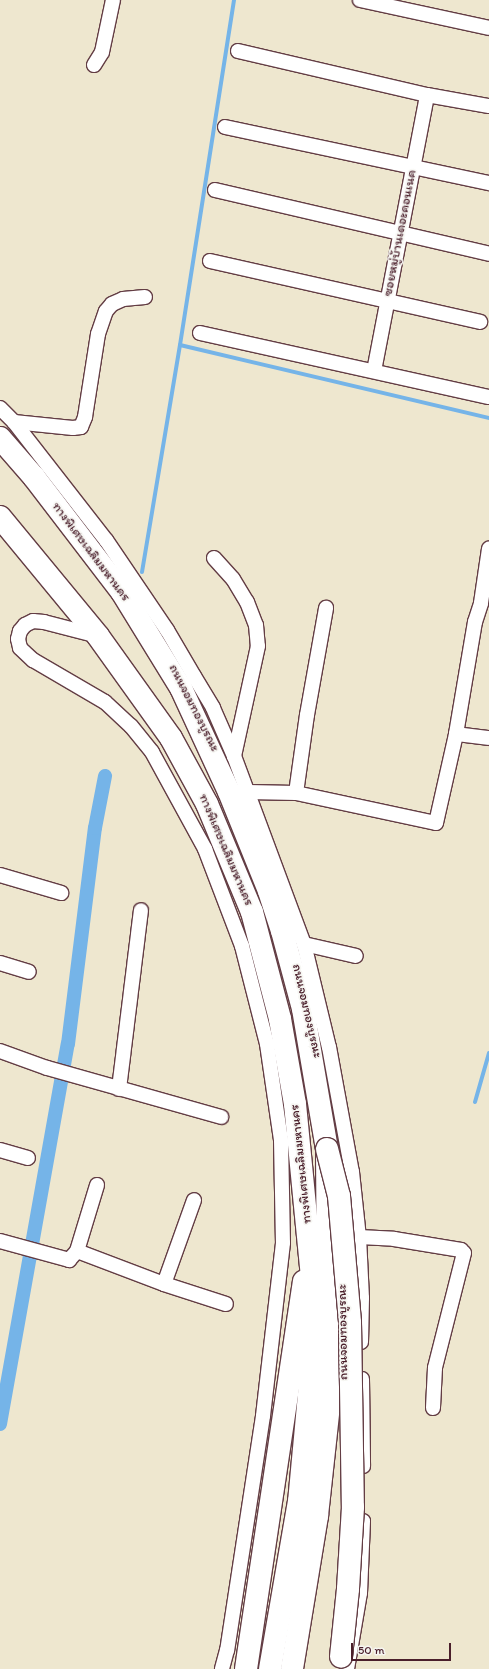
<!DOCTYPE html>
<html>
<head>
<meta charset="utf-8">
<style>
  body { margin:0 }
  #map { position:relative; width:489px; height:1669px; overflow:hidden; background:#eee7cf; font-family:Itim,"Playpen Sans Thai",sans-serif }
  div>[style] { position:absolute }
  .stream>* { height:4px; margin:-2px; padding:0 2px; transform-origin:2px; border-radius:2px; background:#75b4e8 }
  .canal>* { height:14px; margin:-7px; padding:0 7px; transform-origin:7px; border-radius:7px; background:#75b4e8 }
  .roads { filter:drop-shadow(1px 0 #633d44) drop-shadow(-1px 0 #633d44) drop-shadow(0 1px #633d44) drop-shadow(0 -1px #633d44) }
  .street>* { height:14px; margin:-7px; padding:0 7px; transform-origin:7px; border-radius:7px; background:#fff }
  .highway>* { height:22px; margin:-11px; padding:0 11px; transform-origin:11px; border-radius:11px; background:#fff }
  .bridges { filter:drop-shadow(1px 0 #633d44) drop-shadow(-1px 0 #633d44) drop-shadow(0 1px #633d44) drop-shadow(0 -1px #633d44) }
  .highway-bridge>* { height:22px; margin:-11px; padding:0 11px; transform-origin:11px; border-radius:11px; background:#fff }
  span { translate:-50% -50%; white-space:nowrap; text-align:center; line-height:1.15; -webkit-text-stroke:3.5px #f6f6f2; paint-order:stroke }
  .street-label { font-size:13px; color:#4a1f2b }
  .scale { position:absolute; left:351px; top:1643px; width:100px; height:18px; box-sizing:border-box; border:2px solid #4a1f2b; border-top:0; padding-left:5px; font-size:12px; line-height:14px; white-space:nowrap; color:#4a1f2b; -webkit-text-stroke:3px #f6f6f2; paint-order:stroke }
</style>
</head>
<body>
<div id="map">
  <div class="stream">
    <i style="left:180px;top:345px;width:318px;rotate:13.3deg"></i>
    <i style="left:142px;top:572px;width:230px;rotate:-80.5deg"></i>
    <i style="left:180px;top:345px;width:349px;rotate:-81.1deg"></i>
    <i style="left:475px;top:1102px;width:51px;rotate:-74.1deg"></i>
  </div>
  <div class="canal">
    <i style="left:0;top:1424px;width:386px;rotate:-79.9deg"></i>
    <i style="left:68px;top:1044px;width:218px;rotate:-82.9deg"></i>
    <i style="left:95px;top:828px;width:53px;rotate:-79.1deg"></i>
  </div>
  <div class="roads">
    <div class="street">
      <i style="left:360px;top:0;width:132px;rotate:12.2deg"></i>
      <i style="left:238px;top:51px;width:194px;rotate:13.1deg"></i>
      <i style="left:427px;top:95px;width:63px;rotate:10.1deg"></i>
      <i style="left:94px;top:65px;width:15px;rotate:-58deg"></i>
      <i style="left:102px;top:52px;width:53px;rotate:-78.1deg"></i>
      <i style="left:225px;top:127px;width:270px;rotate:12deg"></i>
      <i style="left:215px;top:190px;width:281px;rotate:13.1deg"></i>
      <i style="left:210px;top:261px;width:277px;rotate:12.7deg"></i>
      <i style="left:200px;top:333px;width:296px;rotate:12.5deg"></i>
      <i style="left:374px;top:371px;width:281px;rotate:-79.1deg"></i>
      <i style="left:0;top:408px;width:20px;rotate:45deg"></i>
      <i style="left:14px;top:422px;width:150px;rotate:52.1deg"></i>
      <i style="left:106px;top:540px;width:109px;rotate:55.9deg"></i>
      <i style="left:167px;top:630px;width:53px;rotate:59.6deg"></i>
      <i style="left:194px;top:676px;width:37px;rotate:59deg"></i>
      <i style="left:213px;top:708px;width:52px;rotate:66.4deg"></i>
      <i style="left:234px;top:756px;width:201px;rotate:69.6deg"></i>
      <i style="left:304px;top:944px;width:106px;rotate:76.4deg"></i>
      <i style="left:329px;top:1047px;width:127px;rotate:79.6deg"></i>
      <i style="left:352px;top:1172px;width:65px;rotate:83.9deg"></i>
      <i style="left:359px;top:1237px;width:61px;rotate:87.2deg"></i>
      <i style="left:362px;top:1298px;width:44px;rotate:91.3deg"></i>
      <i style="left:14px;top:422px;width:59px;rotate:5.8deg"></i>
      <i style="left:73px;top:428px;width:8px;rotate:-7deg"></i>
      <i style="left:81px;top:427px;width:11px;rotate:-68deg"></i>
      <i style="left:85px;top:417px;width:84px;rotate:-81.1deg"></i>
      <i style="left:98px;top:334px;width:24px;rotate:-71deg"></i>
      <i style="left:106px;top:311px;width:9px;rotate:-49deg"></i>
      <i style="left:112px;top:304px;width:12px;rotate:-24deg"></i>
      <i style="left:123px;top:299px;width:22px;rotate:-5deg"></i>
      <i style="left:214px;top:558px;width:28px;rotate:48deg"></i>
      <i style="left:233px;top:579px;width:27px;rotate:59deg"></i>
      <i style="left:247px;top:602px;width:25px;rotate:69deg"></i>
      <i style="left:256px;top:625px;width:21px;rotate:85deg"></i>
      <i style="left:258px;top:646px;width:113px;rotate:102.3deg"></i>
      <i style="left:98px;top:636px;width:56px;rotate:-165.5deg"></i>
      <i style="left:44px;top:622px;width:11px;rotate:-175deg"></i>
      <i style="left:33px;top:621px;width:9px;rotate:153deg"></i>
      <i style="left:25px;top:625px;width:8px;rotate:130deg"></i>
      <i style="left:20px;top:631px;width:8px;rotate:104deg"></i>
      <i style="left:18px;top:639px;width:9px;rotate:77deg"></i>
      <i style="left:20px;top:648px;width:18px;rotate:43deg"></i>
      <i style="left:33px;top:660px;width:83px;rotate:30.3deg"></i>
      <i style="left:105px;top:702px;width:35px;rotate:43deg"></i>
      <i style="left:131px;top:726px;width:33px;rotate:51deg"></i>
      <i style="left:152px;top:752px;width:111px;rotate:61.3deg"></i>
      <i style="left:205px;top:849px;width:104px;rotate:69.1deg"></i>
      <i style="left:242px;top:946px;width:101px;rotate:75.7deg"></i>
      <i style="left:267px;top:1044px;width:97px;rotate:81.7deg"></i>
      <i style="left:281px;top:1140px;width:103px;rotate:88.9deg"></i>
      <i style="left:283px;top:1243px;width:174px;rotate:96.6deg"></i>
      <i style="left:263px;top:1416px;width:237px;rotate:98.7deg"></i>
      <i style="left:227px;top:1650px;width:20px;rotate:105deg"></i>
      <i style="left:456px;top:734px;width:33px;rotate:7deg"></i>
      <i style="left:248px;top:792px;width:48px;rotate:1.2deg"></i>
      <i style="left:296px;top:793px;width:143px;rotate:12.1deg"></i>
      <i style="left:436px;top:823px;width:91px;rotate:-77.3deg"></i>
      <i style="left:456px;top:734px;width:114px;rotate:-80.4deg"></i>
      <i style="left:475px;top:622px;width:20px;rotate:-72deg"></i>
      <i style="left:481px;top:603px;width:55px;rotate:-81.6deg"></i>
      <i style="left:296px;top:793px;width:79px;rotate:-82deg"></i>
      <i style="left:307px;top:715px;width:109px;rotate:-79.9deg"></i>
      <i style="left:0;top:875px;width:64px;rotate:16.4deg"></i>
      <i style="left:304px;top:944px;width:53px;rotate:13deg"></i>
      <i style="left:0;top:963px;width:30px;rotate:17deg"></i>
      <i style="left:0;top:1051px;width:50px;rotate:19.9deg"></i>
      <i style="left:47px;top:1068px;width:181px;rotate:15.7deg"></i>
      <i style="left:119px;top:1089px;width:180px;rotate:-83deg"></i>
      <i style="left:0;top:1150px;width:29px;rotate:16deg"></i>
      <i style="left:359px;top:1237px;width:35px;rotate:3deg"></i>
      <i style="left:394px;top:1239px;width:68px;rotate:9.3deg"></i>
      <i style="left:461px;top:1250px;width:4px;rotate:45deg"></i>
      <i style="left:464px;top:1253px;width:119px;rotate:104.2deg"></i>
      <i style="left:435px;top:1368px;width:40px;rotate:92.9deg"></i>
      <i style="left:0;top:1241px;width:72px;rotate:15.4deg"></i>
      <i style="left:69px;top:1260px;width:12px;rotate:-48deg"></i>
      <i style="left:77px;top:1251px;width:93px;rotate:20.8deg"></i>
      <i style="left:164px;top:1284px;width:65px;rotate:17.9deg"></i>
      <i style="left:77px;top:1251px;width:69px;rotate:-73.1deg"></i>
      <i style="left:164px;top:1284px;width:89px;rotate:-70.3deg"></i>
      <i style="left:362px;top:1379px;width:87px;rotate:89.3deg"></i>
      <i style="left:347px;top:1669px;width:77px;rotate:-80.3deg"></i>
      <i style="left:360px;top:1593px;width:72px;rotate:-87.6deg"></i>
    </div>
    <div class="highway">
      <i style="left:0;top:438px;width:52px;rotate:48.9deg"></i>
      <i style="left:34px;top:477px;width:145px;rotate:52.6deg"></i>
      <i style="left:122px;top:592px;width:113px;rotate:58.4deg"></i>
      <i style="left:181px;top:688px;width:115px;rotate:65.2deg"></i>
      <i style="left:229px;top:792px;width:107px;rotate:68deg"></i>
      <i style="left:269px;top:891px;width:42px;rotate:72deg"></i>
      <i style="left:282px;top:931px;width:81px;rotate:74.9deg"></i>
      <i style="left:303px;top:1009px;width:142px;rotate:80.3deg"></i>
      <i style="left:327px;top:1149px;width:256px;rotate:89.6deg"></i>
      <i style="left:329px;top:1405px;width:112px;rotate:96.2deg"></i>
      <i style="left:317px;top:1516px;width:155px;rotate:99.3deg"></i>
      <i style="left:0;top:517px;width:154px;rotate:50.5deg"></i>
      <i style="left:98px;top:636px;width:125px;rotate:54.4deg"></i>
      <i style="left:171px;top:738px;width:75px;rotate:61.4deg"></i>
      <i style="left:207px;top:804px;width:117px;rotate:67.4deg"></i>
      <i style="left:252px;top:912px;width:111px;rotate:75.3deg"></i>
      <i style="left:280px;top:1019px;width:86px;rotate:80deg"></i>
      <i style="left:295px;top:1104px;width:216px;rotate:84.4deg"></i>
      <i style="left:316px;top:1319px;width:183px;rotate:95.3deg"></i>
      <i style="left:299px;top:1501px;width:170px;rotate:99.8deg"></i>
      <i style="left:246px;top:1669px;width:392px;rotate:-81.5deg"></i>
    </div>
  </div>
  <div class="bridges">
    <div class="highway-bridge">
      <i style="left:327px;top:1149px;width:49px;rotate:75.7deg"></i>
      <i style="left:339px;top:1196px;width:127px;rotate:85deg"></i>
      <i style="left:350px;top:1323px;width:184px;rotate:89.1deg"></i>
      <i style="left:353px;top:1507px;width:82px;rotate:93.5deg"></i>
      <i style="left:348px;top:1589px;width:68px;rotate:95.9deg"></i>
    </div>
  </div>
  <div class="street-label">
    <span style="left:400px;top:233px;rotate:-79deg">ซอยหมู่บ้านเดอะคอนเนค</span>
    <span style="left:91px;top:552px;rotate:53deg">ทางพิเศษเฉลิมมหานคร</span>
    <span style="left:194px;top:708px;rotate:63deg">ถนนจอมทองบูรณะ</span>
    <span style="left:226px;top:850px;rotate:67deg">ทางพิเศษเฉลิมมหานคร</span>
    <span style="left:307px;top:1011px;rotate:77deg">ถนนจอมทองบูรณะ</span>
    <span style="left:301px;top:1164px;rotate:-96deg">ทางพิเศษเฉลิมมหานคร</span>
    <span style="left:343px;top:1332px;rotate:-91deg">ถนนจอมทองบูรณะ</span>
  </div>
  <div class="scale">50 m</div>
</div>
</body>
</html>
